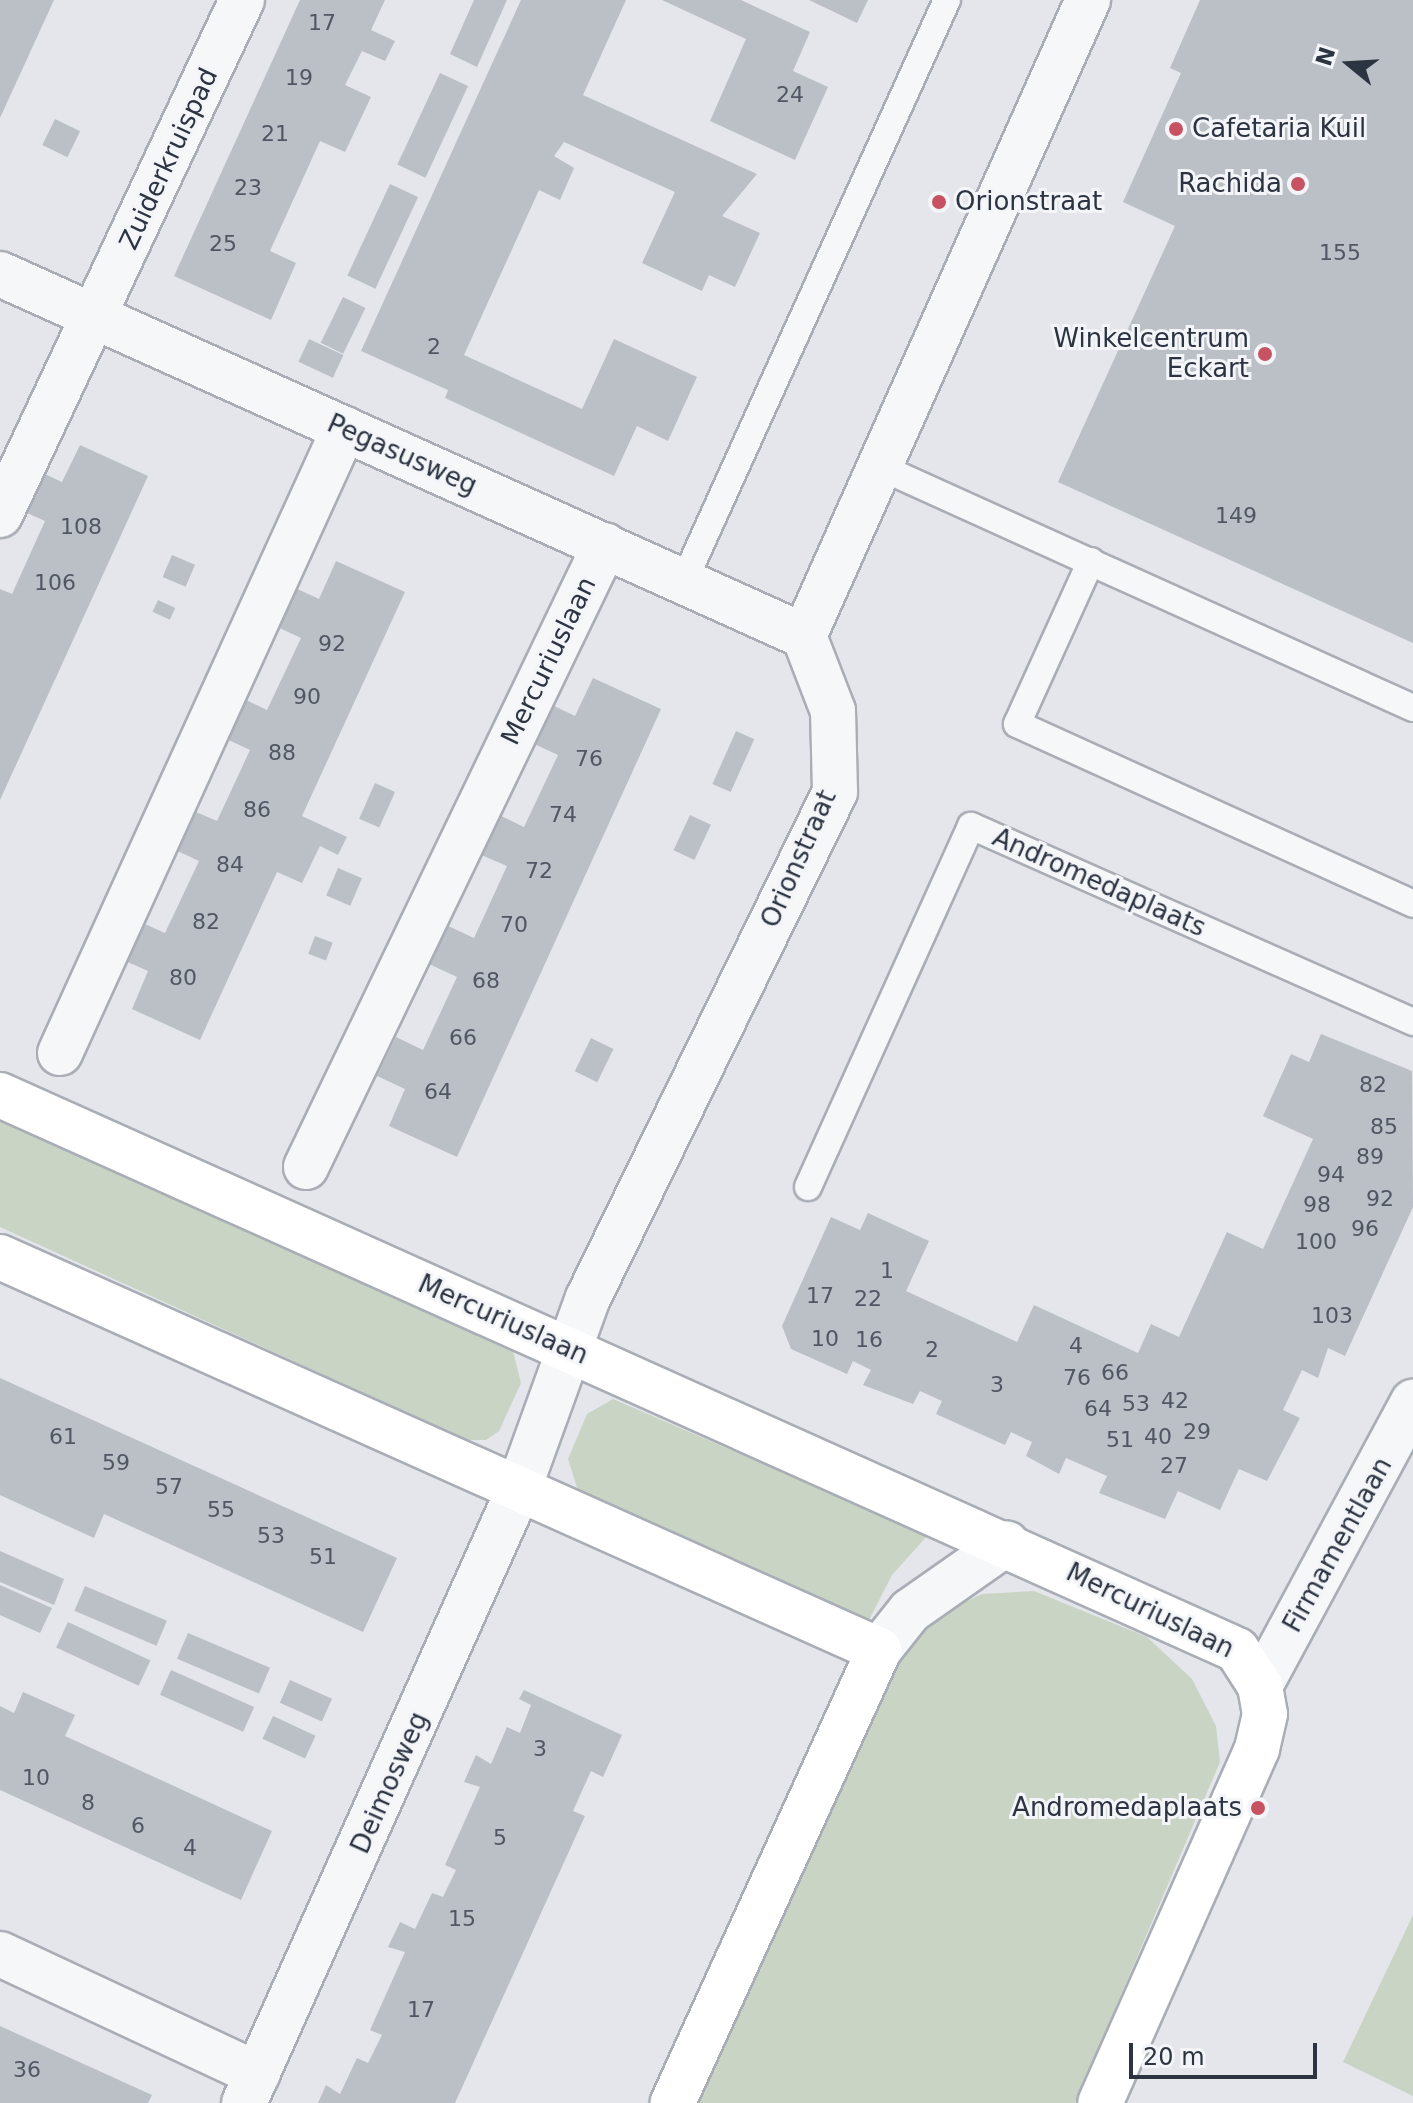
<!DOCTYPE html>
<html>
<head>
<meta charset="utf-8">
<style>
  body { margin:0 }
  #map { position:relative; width:1413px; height:2103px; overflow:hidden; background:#e4e6eb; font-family:"DejaVu Sans",sans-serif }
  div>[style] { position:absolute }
  .green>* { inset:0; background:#c9d4c5 }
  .building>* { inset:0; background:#bbc0c7; transform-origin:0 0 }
  .roads { filter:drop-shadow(2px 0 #a9adb5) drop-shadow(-2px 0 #a9adb5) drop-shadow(0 2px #a9adb5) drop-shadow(0 -2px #a9adb5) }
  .lane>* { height:26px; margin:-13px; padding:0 13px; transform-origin:13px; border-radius:13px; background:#f6f7f9 }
  .street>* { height:44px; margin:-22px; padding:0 22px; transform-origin:22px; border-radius:22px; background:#f6f7f9 }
  .secondary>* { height:44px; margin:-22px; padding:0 22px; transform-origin:22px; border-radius:22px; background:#fff }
  .dots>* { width:22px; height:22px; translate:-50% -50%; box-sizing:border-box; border:4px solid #f3f5f8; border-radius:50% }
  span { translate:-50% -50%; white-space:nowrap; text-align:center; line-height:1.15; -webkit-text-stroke:6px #f3f5f8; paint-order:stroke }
  .number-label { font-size:22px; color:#505763 }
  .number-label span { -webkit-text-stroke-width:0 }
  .poi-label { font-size:26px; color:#2c3442 }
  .left { translate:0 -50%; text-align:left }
  .right { translate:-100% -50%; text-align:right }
  .street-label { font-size:26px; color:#2c3442 }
  .north { position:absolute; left:1309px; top:24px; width:80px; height:80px; -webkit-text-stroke:6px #f3f5f8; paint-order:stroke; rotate:288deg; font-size:22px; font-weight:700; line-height:32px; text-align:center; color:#2c3442 }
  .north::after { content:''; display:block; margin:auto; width:28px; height:36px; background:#2c3442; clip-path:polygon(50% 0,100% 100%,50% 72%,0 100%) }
  .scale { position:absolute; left:1129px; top:2043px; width:188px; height:36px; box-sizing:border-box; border:4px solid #2c3442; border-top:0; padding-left:10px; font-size:24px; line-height:28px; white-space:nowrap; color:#2c3442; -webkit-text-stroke:6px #f3f5f8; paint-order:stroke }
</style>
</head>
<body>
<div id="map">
  <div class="green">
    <i style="clip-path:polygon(0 1114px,513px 1351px,521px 1383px,499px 1431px,486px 1440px,466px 1440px,0 1227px)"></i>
    <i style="clip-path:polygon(613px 1399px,928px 1535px,892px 1575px,866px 1626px,578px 1491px,568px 1459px,587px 1414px)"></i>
    <i style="clip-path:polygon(1034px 1591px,1147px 1637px,1192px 1679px,1216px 1726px,1220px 1762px,1075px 2103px,696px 2103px,900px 1658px,939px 1614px,982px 1594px)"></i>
    <i style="clip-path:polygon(1413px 1915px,1413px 2096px,1343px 2062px)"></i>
  </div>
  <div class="building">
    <i style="clip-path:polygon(0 0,54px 0,0 118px)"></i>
    <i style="clip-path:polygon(300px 0,385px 0,371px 30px,395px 41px,385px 61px,362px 51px,345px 85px,371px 97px,345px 152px,320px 141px,270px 251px,296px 263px,271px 320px,174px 276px)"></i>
    <i style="clip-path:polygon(474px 0,507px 0,477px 67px,450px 54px)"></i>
    <i style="clip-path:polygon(521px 0,626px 0,583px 95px,757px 174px,722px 216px,760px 233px,735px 287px,709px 275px,702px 291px,642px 263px,675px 192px,564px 142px,554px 156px,574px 168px,560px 200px,539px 190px,464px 355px,582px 409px,614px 339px,697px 377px,668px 441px,637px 426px,614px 476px,445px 398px,448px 390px,361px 351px)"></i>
    <i style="clip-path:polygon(662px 0,741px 0,810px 32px,793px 71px,828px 87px,795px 160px,710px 121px,746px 39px)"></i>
    <i style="clip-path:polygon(809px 0,868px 0,857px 23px)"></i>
    <i style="clip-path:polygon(1200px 0,1413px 0,1413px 643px,1058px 482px,1175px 226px,1123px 202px,1181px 73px,1170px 68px)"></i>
    <i style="left:440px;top:73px;width:31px;height:101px;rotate:25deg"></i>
    <i style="left:55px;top:119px;width:28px;height:29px;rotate:26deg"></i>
    <i style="left:390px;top:184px;width:31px;height:101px;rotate:25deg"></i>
    <i style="left:343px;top:297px;width:25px;height:51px;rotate:26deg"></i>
    <i style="left:309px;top:339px;width:38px;height:25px;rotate:25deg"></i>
    <i style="clip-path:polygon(80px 445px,148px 476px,0 800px,0 589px,12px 594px,45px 521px,16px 508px,34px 469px,62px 482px)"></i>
    <i style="left:172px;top:555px;width:25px;height:24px;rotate:23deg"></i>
    <i style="clip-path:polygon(336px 561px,405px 592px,302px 816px,347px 837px,338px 855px,320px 846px,302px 883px,277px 872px,200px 1040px,132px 1009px,148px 971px,121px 959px,138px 921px,165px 933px,199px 861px,171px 848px,189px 809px,217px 821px,250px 750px,222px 737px,240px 697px,267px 710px,301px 638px,273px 625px,291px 586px,319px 599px)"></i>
    <i style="left:158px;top:600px;width:19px;height:13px;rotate:25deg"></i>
    <i style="clip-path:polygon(593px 678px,661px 709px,457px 1157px,389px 1126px,405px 1089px,377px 1076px,396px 1037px,423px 1050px,457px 977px,429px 964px,446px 925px,474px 938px,507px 866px,479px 854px,497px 814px,524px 827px,558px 755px,530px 742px,548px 703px,575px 716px)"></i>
    <i style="left:736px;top:731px;width:20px;height:58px;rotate:24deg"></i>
    <i style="left:375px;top:783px;width:22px;height:39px;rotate:24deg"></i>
    <i style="left:690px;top:815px;width:23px;height:39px;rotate:25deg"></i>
    <i style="left:338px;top:868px;width:26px;height:30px;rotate:23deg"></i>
    <i style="left:315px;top:936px;width:19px;height:19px;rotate:21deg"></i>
    <i style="clip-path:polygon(1321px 1034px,1412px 1071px,1413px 1207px,1345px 1356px,1328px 1348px,1318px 1378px,1302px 1370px,1283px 1410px,1300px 1418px,1267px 1481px,1239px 1469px,1220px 1510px,1178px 1491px,1165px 1519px,1099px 1493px,1107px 1476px,1066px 1458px,1059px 1474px,1026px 1456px,1032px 1442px,1011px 1432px,1005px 1445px,936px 1414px,942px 1401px,920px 1391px,913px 1404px,863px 1385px,871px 1370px,853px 1361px,847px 1374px,791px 1349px,782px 1326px,831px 1217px,860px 1230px,868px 1213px,929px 1241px,906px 1291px,1017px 1342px,1034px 1305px,1138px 1353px,1151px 1324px,1179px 1337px,1227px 1232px,1263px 1249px,1313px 1139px,1263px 1116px,1291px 1054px,1309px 1062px)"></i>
    <i style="left:591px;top:1038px;width:25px;height:37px;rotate:26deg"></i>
    <i style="clip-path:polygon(0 1378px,397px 1558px,363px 1632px,104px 1514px,94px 1538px,0 1495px)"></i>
    <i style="clip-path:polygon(0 1551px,64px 1579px,54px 1605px,0 1582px)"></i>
    <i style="clip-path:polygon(0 1585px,52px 1608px,40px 1633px,0 1615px)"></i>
    <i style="left:85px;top:1586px;width:89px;height:27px;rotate:23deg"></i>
    <i style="left:68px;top:1622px;width:91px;height:28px;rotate:25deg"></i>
    <i style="left:188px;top:1633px;width:89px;height:28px;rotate:23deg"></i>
    <i style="left:171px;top:1670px;width:91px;height:27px;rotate:24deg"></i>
    <i style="left:290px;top:1680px;width:46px;height:25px;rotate:24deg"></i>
    <i style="clip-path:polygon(524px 1690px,622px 1735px,603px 1777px,591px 1771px,573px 1811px,585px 1816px,455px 2103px,318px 2103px,326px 2085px,340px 2094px,357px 2058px,368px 2063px,382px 2035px,370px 2030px,405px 1952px,388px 1947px,400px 1922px,415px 1929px,432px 1893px,443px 1897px,456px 1870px,445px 1865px,480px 1787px,464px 1782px,476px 1755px,491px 1764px,507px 1727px,520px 1733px,531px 1705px,519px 1699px)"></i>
    <i style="clip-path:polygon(23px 1692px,75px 1715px,65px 1736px,272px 1831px,241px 1900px,0 1790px,0 1706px,14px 1713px)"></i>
    <i style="left:273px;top:1716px;width:47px;height:25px;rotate:25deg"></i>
    <i style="clip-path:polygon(0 2026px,152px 2095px,148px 2103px,0 2103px)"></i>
  </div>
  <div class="roads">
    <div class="lane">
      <i style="left:878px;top:466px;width:587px;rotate:24.34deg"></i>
      <i style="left:1091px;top:561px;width:179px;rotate:114.4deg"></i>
      <i style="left:1017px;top:724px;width:435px;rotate:24.4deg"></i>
      <i style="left:683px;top:583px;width:640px;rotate:-65.64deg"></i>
      <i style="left:808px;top:1187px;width:396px;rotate:-65.7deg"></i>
      <i style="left:971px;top:826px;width:484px;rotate:23.9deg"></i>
    </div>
    <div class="street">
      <i style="left:0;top:274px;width:882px;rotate:24.24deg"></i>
      <i style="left:0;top:515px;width:569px;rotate:-64.83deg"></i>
      <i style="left:60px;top:1053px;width:686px;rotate:-65.53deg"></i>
      <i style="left:306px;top:1167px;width:690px;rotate:-64.33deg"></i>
      <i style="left:879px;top:1650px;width:50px;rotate:-51.5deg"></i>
      <i style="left:910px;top:1611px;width:118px;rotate:-35deg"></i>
      <i style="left:1260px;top:1686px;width:323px;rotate:-61.7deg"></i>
      <i style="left:0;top:1954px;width:284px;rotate:25deg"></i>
      <i style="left:244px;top:2103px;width:671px;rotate:-65.88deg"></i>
      <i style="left:518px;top:1491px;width:205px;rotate:-70.1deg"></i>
      <i style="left:588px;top:1298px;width:563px;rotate:-63.98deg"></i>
      <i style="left:835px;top:792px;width:81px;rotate:-91.4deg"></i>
      <i style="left:833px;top:711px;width:80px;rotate:-111.1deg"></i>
      <i style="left:804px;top:636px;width:697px;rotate:-65.94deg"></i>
    </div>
    <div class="secondary">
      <i style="left:0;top:1095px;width:1356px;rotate:24.16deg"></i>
      <i style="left:1237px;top:1650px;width:43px;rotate:57.4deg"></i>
      <i style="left:1260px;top:1686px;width:28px;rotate:80deg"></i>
      <i style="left:1265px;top:1714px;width:36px;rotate:103deg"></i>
      <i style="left:1257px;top:1749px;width:387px;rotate:113.9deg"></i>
      <i style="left:0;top:1257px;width:963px;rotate:24.09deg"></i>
      <i style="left:879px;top:1650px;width:498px;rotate:114.5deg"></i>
    </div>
  </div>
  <div class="dots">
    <i style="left:1176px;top:129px;background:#c75262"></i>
    <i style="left:1298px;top:184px;background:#c75262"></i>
    <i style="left:939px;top:202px;background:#c75262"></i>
    <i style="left:1265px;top:354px;background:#c75262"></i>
    <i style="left:1258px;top:1808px;background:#c75262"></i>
  </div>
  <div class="number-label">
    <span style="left:322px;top:23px">17</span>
    <span style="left:299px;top:78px">19</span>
    <span style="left:790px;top:95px">24</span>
    <span style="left:275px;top:134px">21</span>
    <span style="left:248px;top:188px">23</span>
    <span style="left:223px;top:244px">25</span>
    <span style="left:1340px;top:253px">155</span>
    <span style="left:434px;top:347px">2</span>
    <span style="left:1236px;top:516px">149</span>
    <span style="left:81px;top:527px">108</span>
    <span style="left:55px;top:583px">106</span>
    <span style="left:332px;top:644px">92</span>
    <span style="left:307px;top:697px">90</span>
    <span style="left:282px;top:753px">88</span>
    <span style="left:589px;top:759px">76</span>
    <span style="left:257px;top:810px">86</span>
    <span style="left:563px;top:815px">74</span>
    <span style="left:230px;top:865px">84</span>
    <span style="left:539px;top:871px">72</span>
    <span style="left:206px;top:922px">82</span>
    <span style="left:514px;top:925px">70</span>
    <span style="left:183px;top:978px">80</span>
    <span style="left:486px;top:981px">68</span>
    <span style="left:463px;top:1038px">66</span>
    <span style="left:1373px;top:1085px">82</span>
    <span style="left:438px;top:1092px">64</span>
    <span style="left:1384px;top:1127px">85</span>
    <span style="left:1370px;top:1157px">89</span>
    <span style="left:1331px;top:1175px">94</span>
    <span style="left:1380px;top:1199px">92</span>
    <span style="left:1317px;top:1205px">98</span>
    <span style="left:1365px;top:1229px">96</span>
    <span style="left:1316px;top:1242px">100</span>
    <span style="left:887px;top:1271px">1</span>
    <span style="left:820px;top:1296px">17</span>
    <span style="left:868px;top:1299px">22</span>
    <span style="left:1332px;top:1316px">103</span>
    <span style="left:825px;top:1339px">10</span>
    <span style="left:869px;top:1340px">16</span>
    <span style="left:1076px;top:1346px">4</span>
    <span style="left:932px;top:1350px">2</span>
    <span style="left:1115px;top:1373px">66</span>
    <span style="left:1077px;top:1378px">76</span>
    <span style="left:997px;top:1385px">3</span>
    <span style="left:1175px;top:1401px">42</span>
    <span style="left:1136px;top:1404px">53</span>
    <span style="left:1098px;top:1409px">64</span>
    <span style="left:1197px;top:1432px">29</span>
    <span style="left:63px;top:1437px">61</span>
    <span style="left:1158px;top:1437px">40</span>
    <span style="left:1120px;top:1440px">51</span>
    <span style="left:116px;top:1463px">59</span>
    <span style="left:1174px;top:1466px">27</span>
    <span style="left:169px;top:1487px">57</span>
    <span style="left:221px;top:1510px">55</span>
    <span style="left:271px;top:1536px">53</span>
    <span style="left:323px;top:1557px">51</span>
    <span style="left:540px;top:1749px">3</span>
    <span style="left:36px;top:1778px">10</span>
    <span style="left:88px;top:1803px">8</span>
    <span style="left:138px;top:1826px">6</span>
    <span style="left:500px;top:1838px">5</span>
    <span style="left:190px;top:1848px">4</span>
    <span style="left:462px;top:1919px">15</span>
    <span style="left:421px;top:2010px">17</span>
    <span style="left:27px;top:2070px">36</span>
  </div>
  <div class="poi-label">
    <span class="left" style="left:1192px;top:129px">Cafetaria Kuil</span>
    <span class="right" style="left:1282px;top:184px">Rachida</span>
    <span class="left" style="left:955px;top:202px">Orionstraat</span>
    <span class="right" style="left:1249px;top:354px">Winkelcentrum<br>Eckart</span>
    <span class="right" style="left:1242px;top:1808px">Andromedaplaats</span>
  </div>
  <div class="street-label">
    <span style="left:169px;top:159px;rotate:-65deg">Zuiderkruispad</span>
    <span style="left:402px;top:455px;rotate:24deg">Pegasusweg</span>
    <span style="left:549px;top:661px;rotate:-64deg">Mercuriuslaan</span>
    <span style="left:799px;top:859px;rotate:-66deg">Orionstraat</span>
    <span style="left:1099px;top:883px;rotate:24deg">Andromedaplaats</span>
    <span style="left:503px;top:1320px;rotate:24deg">Mercuriuslaan</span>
    <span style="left:1338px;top:1545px;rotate:-61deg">Firmamentlaan</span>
    <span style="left:1150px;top:1611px;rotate:26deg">Mercuriuslaan</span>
    <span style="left:390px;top:1783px;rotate:-66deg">Deimosweg</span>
  </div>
  <div class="north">N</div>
  <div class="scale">20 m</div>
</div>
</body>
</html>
